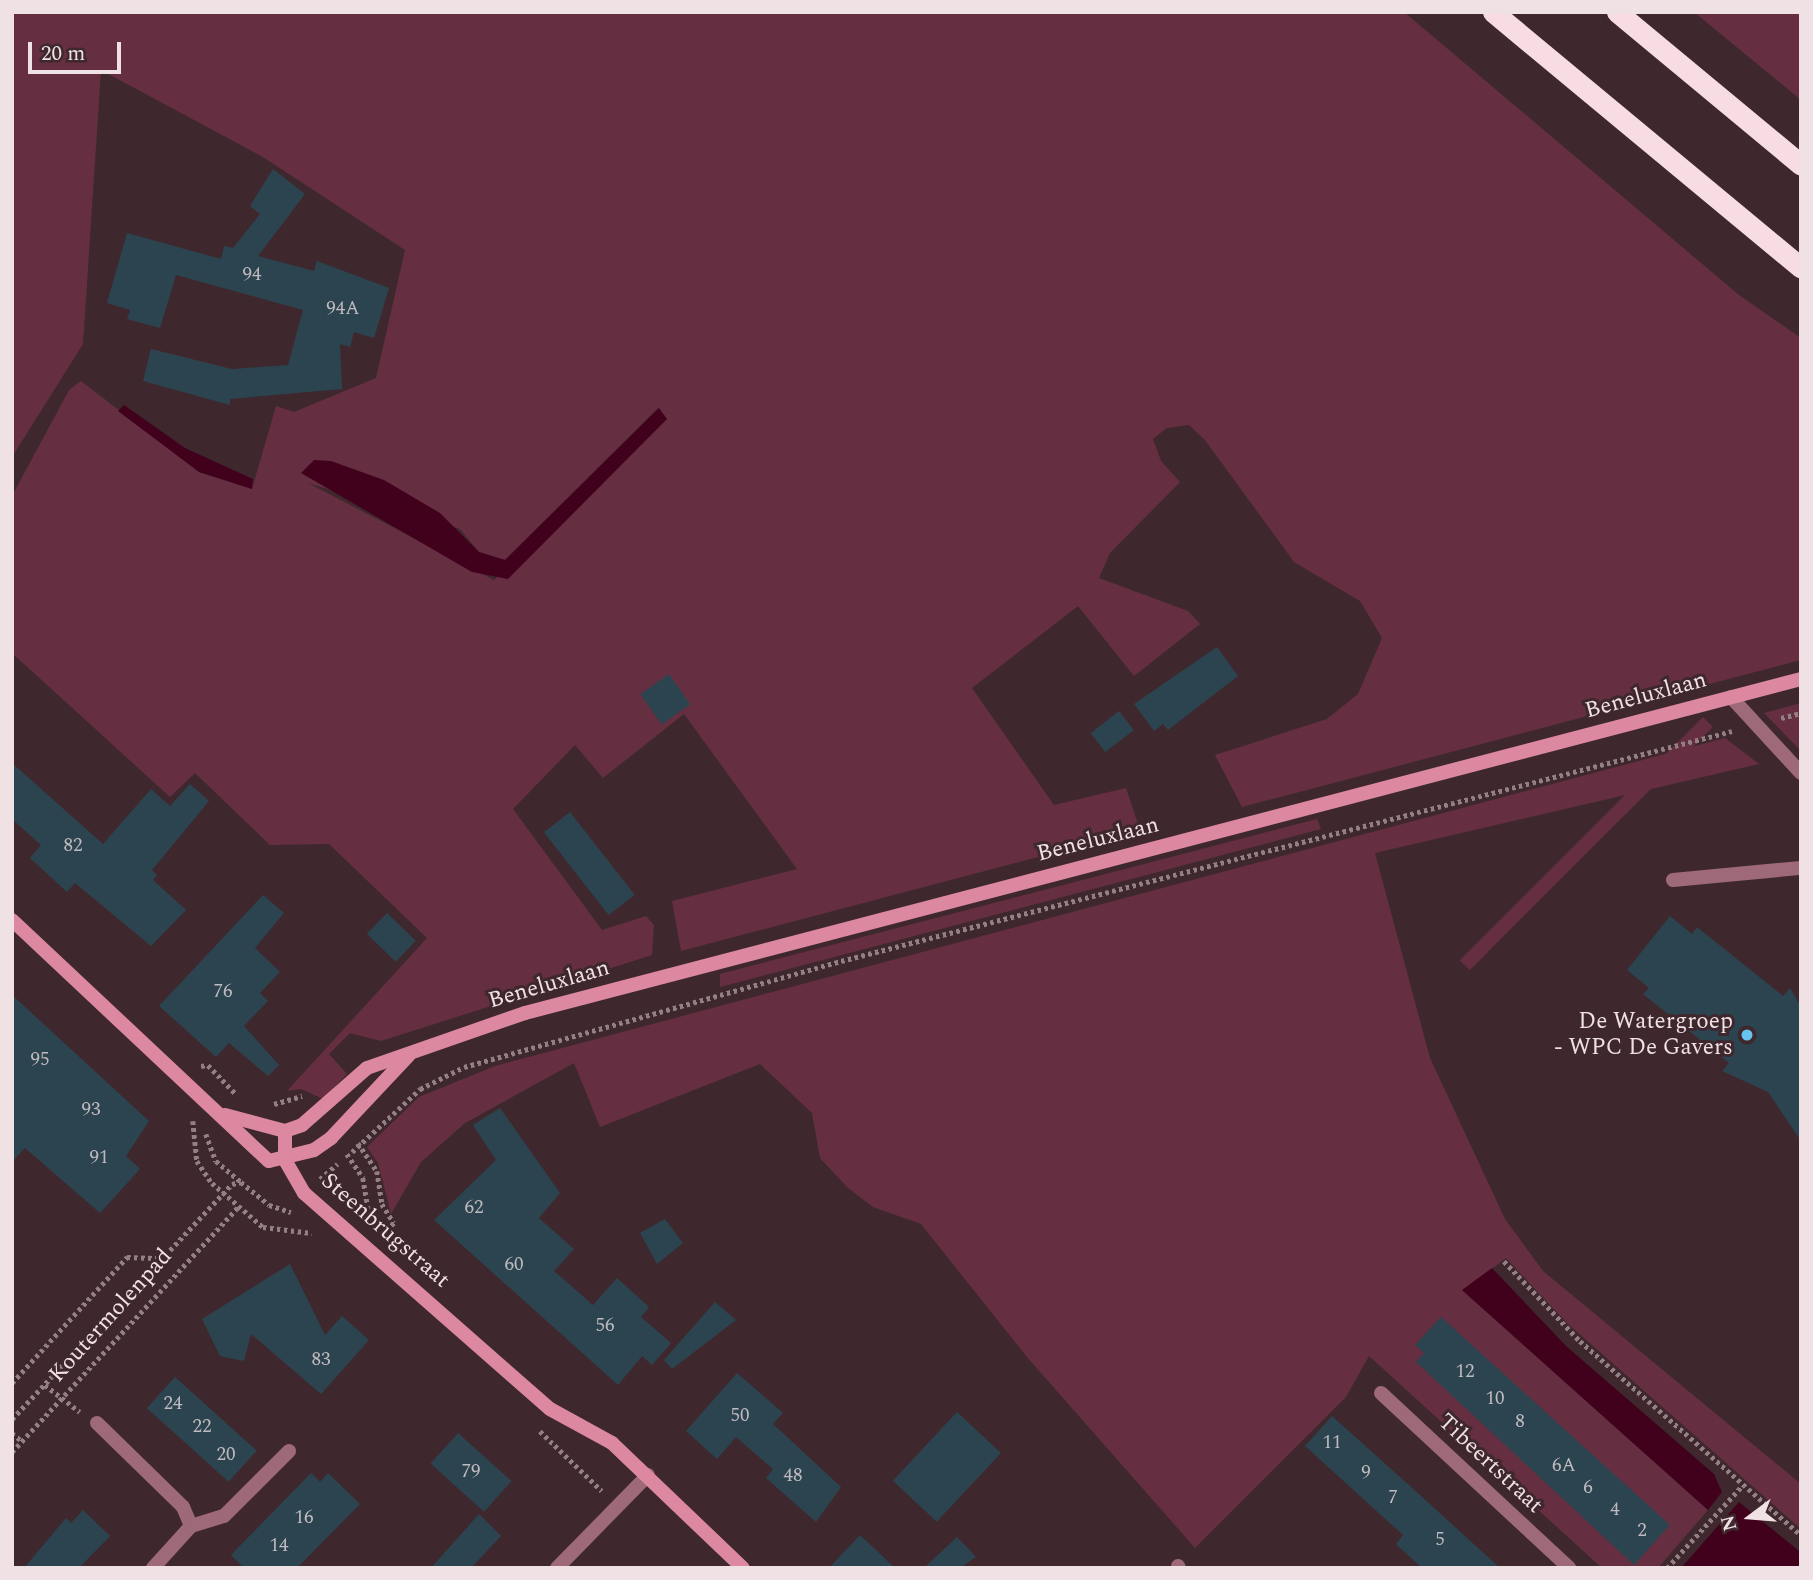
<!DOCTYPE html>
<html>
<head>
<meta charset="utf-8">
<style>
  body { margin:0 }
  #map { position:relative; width:1813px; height:1580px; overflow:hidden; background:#3e282e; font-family:Spectral,serif }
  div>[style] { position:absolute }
  .green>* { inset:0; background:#662f41; transform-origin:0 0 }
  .water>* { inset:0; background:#41001c }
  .building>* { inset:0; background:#2c444f; transform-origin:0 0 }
  .path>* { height:4.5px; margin-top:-2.25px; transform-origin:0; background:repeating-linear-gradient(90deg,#938085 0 3.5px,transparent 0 7px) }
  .lane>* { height:14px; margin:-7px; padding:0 7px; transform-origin:7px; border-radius:7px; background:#9e6978 }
  .street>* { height:14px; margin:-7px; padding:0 7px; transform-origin:7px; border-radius:7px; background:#9e6978 }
  .secondary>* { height:14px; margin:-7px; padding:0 7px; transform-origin:7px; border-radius:7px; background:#dd88a1 }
  .highway>* { height:21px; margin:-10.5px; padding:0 10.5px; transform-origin:10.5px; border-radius:10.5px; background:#f8dce3 }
  .dots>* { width:19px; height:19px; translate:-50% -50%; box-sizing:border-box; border:4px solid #3e282e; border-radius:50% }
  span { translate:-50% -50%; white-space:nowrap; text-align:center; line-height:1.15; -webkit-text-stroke:6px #3e282e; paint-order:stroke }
  .number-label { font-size:19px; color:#bfbabf }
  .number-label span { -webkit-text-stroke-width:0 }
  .street-label { font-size:23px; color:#f0e1e4 }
  .poi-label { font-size:23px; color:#f0e1e4 }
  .right { translate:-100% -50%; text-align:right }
  .frame { position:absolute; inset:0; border:14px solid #f0e1e4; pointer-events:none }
  .north { position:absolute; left:1715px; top:1482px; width:70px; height:70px; -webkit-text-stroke:5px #3e282e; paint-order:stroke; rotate:254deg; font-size:19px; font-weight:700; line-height:28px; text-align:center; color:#f0e1e4 }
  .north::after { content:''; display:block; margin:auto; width:24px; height:32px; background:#f0e1e4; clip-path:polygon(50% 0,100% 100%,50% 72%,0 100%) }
  .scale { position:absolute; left:28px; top:42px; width:93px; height:32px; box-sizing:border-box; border:4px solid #f0e1e4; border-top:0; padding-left:9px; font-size:21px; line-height:24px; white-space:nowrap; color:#f0e1e4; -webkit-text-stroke:5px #3e282e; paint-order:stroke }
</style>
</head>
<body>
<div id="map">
  <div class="green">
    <i style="clip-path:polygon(evenodd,12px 12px,1404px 12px,1739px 295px,1801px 338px,1801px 660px,1242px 807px,1215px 755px,1327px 719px,1358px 694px,1382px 638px,1360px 601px,1294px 562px,1205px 440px,1189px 425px,1167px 428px,1153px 439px,1161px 461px,1180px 482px,1110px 553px,1099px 578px,1188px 611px,1200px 624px,1134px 676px,1078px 606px,972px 688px,1054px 805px,1126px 788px,1140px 830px,681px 951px,672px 901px,797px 869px,684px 714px,603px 778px,575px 745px,513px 809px,602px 930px,646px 916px,654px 925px,652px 955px,381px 1041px,350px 1033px,329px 1054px,347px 1074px,323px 1099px,301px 1089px,287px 1091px,427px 938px,329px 844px,270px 845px,195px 773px,170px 797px,12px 653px,12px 496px,69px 390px,81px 381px,199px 472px,252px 489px,276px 406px,294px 412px,376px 378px,405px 250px,263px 157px,101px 70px,83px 344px,12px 457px,12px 12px,658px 408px,667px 419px,494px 580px,308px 483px,460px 529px,479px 552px,505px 560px,658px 408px)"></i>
    <i style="clip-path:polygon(1694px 12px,1801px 12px,1801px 100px)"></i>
    <i style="clip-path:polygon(1801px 703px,1801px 751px,1764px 713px)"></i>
    <i style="left:1703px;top:717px;width:14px;height:344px;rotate:45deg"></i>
    <i style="clip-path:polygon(1725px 738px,1759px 764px,1375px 853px,1430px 1058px,1505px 1219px,1543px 1271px,1801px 1484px,1801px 1529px,1567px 1323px,1506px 1258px,1463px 1291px,1708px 1510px,1658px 1568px,1602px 1568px,1369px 1356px,1346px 1397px,1195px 1548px,1027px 1357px,921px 1224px,873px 1207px,848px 1188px,820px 1158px,812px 1113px,760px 1064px,600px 1127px,574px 1063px,465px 1123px,421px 1162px,391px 1214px,378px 1163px,367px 1147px,419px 1097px,495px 1066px)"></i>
    <i style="clip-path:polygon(1317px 819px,1321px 829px,720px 987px,720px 974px)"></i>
  </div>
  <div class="water">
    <i style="clip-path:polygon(124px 405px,185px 448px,253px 479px,252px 489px,199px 472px,118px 411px)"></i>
    <i style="clip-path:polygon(659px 408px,667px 419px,508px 579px,472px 572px,301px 473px,314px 460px,331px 461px,384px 480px,440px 513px,479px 552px,505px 560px)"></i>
    <i style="clip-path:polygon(1492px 1268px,1566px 1346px,1714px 1474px,1722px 1492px,1708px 1510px,1462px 1290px)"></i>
    <i style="clip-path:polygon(1739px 1502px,1799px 1551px,1801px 1568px,1681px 1568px)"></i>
  </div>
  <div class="building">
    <i style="clip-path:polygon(273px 169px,305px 194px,258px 256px,314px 271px,317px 261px,389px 288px,374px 338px,354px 332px,350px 347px,340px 344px,342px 389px,230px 399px,230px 405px,143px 381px,151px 349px,232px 369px,288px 365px,303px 310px,176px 275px,160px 328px,127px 319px,130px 310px,107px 303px,127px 233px,221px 259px,224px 246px,233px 248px,260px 214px,250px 206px)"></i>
    <i style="clip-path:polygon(1217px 647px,1238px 676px,1168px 730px,1163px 724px,1154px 731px,1134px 704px)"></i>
    <i style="left:669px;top:674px;width:37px;height:35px;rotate:55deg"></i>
    <i style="left:1119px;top:711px;width:24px;height:36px;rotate:52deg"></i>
    <i style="clip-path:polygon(12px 763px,103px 844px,151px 789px,170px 806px,190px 784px,209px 801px,152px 870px,157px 875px,153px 880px,186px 910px,151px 946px,75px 883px,67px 892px,30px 858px,41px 845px,12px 819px)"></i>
    <i style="left:570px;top:812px;width:105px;height:33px;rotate:52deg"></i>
    <i style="clip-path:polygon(263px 895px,284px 913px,255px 948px,280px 972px,260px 993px,268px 1001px,244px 1026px,279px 1065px,268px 1076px,229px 1043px,216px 1057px,159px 1006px)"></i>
    <i style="left:387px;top:913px;width:40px;height:29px;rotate:44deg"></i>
    <i style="clip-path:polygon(1670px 916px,1692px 934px,1697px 927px,1783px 996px,1790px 988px,1801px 1007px,1801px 1141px,1768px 1092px,1722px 1071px,1729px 1063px,1643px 994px,1649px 988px,1627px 970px)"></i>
    <i style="clip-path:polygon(12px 995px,149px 1121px,126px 1156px,140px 1169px,100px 1213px,25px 1148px,12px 1162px)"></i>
    <i style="clip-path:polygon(500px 1108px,560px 1193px,539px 1218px,574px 1249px,554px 1271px,593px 1305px,617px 1278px,649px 1307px,641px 1317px,671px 1343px,652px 1365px,642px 1356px,618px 1385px,434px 1220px,496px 1160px,473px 1125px)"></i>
    <i style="clip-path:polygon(665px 1219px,683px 1243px,657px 1264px,640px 1233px)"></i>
    <i style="clip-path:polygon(290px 1264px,325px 1335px,342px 1316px,369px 1340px,321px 1394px,251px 1334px,244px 1361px,220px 1356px,202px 1319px)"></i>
    <i style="clip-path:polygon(715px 1302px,736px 1320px,672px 1369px,664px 1360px)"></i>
    <i style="clip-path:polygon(1441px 1317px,1670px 1525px,1634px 1565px,1416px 1362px,1424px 1353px,1415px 1345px)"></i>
    <i style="clip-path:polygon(737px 1373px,783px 1413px,773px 1424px,841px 1487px,816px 1522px,766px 1478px,773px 1469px,736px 1437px,717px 1459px,686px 1431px)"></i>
    <i style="left:175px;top:1377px;width:110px;height:42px;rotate:42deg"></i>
    <i style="left:957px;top:1412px;width:60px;height:94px;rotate:43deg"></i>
    <i style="clip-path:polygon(1332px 1416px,1420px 1495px,1500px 1568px,1422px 1568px,1396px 1544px,1403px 1535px,1305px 1446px)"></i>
    <i style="left:458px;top:1433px;width:72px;height:41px;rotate:42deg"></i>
    <i style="clip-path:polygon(311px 1473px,320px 1482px,328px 1473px,360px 1504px,297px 1568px,244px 1568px,231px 1555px)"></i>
    <i style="clip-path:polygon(83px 1510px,110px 1536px,79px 1568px,24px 1568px,66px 1518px,71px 1523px)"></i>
    <i style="clip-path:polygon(479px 1514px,501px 1536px,471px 1568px,431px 1568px)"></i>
    <i style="clip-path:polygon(860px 1535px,895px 1568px,829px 1568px)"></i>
    <i style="clip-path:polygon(957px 1537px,976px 1557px,960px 1568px,924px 1568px)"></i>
  </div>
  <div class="path">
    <i style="left:1781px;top:718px;width:21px;rotate:-14deg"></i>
    <i style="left:201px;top:1066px;width:7px;rotate:-8deg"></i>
    <i style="left:208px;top:1065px;width:40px;rotate:46deg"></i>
    <i style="left:274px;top:1104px;width:29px;rotate:-16deg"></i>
    <i style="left:193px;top:1121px;width:40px;rotate:84.3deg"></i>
    <i style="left:197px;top:1161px;width:27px;rotate:56deg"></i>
    <i style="left:212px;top:1183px;width:67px;rotate:40.8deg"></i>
    <i style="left:263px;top:1227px;width:49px;rotate:7deg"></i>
    <i style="left:206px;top:1134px;width:29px;rotate:70deg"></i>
    <i style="left:216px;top:1161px;width:33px;rotate:40deg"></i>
    <i style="left:358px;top:1143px;width:34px;rotate:56deg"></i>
    <i style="left:377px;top:1171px;width:33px;rotate:81deg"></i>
    <i style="left:382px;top:1204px;width:22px;rotate:58deg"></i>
    <i style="left:394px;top:1223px;width:17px;rotate:130deg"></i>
    <i style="left:352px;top:1152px;width:93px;rotate:-42.8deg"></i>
    <i style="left:420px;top:1089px;width:49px;rotate:-26.6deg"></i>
    <i style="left:464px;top:1067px;width:392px;rotate:-15.7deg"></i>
    <i style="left:841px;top:961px;width:920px;rotate:-14.47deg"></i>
    <i style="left:347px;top:1154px;width:29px;rotate:56deg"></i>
    <i style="left:363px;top:1178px;width:42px;rotate:80.3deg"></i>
    <i style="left:320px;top:1179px;width:23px;rotate:-41deg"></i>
    <i style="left:1504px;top:1261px;width:110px;rotate:46.5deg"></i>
    <i style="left:1580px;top:1341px;width:294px;rotate:41.3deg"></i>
    <i style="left:12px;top:1383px;width:171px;rotate:-47.6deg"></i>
    <i style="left:127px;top:1257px;width:33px;rotate:2deg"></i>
    <i style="left:45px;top:1385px;width:44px;rotate:37.6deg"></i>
    <i style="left:12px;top:1419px;width:322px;rotate:-46.9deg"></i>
    <i style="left:232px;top:1184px;width:9px;rotate:-13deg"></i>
    <i style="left:241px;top:1182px;width:36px;rotate:39deg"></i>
    <i style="left:269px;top:1205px;width:23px;rotate:18deg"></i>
    <i style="left:540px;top:1431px;width:86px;rotate:44.1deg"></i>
    <i style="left:12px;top:1433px;width:13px;rotate:39deg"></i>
    <i style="left:12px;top:1452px;width:335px;rotate:-47.3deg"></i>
    <i style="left:1667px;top:1568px;width:111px;rotate:-47.6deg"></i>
  </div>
  <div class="lane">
    <i style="left:1731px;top:697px;width:103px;rotate:47.4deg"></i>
    <i style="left:1673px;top:880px;width:129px;rotate:-5.4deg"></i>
  </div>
  <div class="street">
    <i style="left:1381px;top:1393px;width:257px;rotate:42.9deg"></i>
    <i style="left:97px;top:1423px;width:120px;rotate:44.3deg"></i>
    <i style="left:183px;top:1507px;width:21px;rotate:67deg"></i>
    <i style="left:191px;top:1526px;width:57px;rotate:132.1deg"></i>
    <i style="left:191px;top:1526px;width:34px;rotate:-17deg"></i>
    <i style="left:224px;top:1516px;width:92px;rotate:-45deg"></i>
    <i style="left:1178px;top:1566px;width:2px;rotate:63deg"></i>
    <i style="left:557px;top:1568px;width:130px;rotate:-45.6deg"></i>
  </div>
  <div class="secondary">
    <i style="left:12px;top:920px;width:352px;rotate:43.2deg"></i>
    <i style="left:269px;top:1161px;width:46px;rotate:-13.7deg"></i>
    <i style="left:314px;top:1150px;width:21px;rotate:-35deg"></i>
    <i style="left:331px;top:1138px;width:114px;rotate:-46.8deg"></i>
    <i style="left:225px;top:1115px;width:62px;rotate:14.9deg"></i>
    <i style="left:285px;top:1131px;width:18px;rotate:-19deg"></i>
    <i style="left:302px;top:1125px;width:86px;rotate:-41.2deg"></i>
    <i style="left:367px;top:1068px;width:167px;rotate:-19.2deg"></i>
    <i style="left:525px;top:1013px;width:1319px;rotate:-14.67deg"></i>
    <i style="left:285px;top:1131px;width:29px;rotate:90deg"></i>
    <i style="left:285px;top:1160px;width:38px;rotate:60deg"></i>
    <i style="left:304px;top:1193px;width:327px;rotate:41.3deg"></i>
    <i style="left:550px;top:1409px;width:71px;rotate:28.7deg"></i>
    <i style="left:612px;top:1443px;width:181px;rotate:43.7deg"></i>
  </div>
  <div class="highway">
    <i style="left:1493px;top:12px;width:400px;rotate:39.7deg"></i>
    <i style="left:1617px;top:12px;width:239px;rotate:39.7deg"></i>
  </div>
  <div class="dots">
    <i style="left:1747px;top:1035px;background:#65c5ee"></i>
  </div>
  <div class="number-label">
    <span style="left:252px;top:275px">94</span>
    <span style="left:343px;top:309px">94A</span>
    <span style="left:73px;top:846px">82</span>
    <span style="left:223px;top:992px">76</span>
    <span style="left:40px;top:1060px">95</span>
    <span style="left:91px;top:1110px">93</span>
    <span style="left:99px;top:1158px">91</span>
    <span style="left:474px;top:1208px">62</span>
    <span style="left:514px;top:1265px">60</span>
    <span style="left:605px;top:1326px">56</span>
    <span style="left:321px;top:1360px">83</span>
    <span style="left:1465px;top:1372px">12</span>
    <span style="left:1495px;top:1399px">10</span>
    <span style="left:173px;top:1404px">24</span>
    <span style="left:740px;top:1416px">50</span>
    <span style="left:1520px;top:1422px">8</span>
    <span style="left:202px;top:1427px">22</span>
    <span style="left:1332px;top:1443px">11</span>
    <span style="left:226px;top:1455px">20</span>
    <span style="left:1564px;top:1466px">6A</span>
    <span style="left:471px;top:1472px">79</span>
    <span style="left:1366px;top:1473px">9</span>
    <span style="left:793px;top:1476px">48</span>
    <span style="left:1588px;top:1488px">6</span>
    <span style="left:1393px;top:1498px">7</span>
    <span style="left:1615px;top:1510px">4</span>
    <span style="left:304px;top:1518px">16</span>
    <span style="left:1642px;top:1531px">2</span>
    <span style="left:1440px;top:1540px">5</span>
    <span style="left:279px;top:1546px">14</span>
  </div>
  <div class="street-label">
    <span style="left:1646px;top:696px;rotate:-15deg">Beneluxlaan</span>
    <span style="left:1098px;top:840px;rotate:-14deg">Beneluxlaan</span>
    <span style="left:549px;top:985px;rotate:-16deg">Beneluxlaan</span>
    <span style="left:385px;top:1231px;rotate:41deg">Steenbrugstraat</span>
    <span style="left:111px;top:1316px;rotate:-48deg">Koutermolenpad</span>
    <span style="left:1490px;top:1464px;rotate:43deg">Tibeertstraat</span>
  </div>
  <div class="poi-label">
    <span class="right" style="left:1733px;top:1035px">De Watergroep<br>- WPC De Gavers</span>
  </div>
  <div class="frame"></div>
  <div class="north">N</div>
  <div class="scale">20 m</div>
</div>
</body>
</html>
